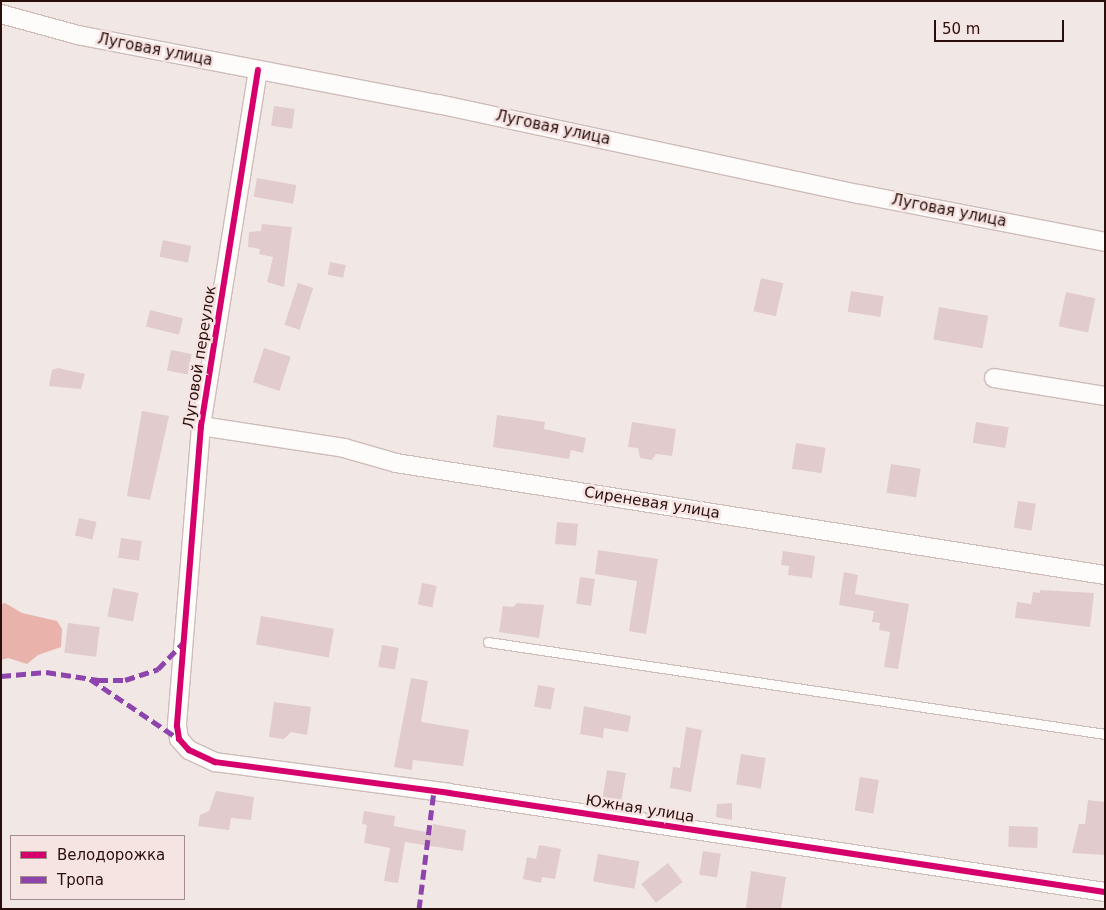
<!DOCTYPE html>
<html>
<head>
<meta charset="utf-8">
<style>
  body { margin:0 }
  #map { position:relative; width:1106px; height:910px; overflow:hidden; background:#f1e8e6; font-family:"DejaVu Sans",sans-serif }
  div>[style] { position:absolute }
  .forest>* { inset:0; background:#e9b2ab }
  .building>* { inset:0; background:#e1cbcd; transform-origin:0 0 }
  .roads { filter:drop-shadow(1px 0 #cebcb9) drop-shadow(-1px 0 #cebcb9) drop-shadow(0 1px #cebcb9) drop-shadow(0 -1px #cebcb9) }
  .service>* { height:9px; margin:-4.5px; padding:0 4.5px; transform-origin:4.5px; border-radius:4.5px; background:#fdfcfb }
  .minor>* { height:18px; margin:-9px; padding:0 9px; transform-origin:9px; border-radius:9px; background:#fdfcfb }
  .quiet>* { height:5px; margin-top:-2.5px; transform-origin:0; background:repeating-linear-gradient(90deg,#8e44ad 0 10px,transparent 0 15px) }
  .cycleway>* { height:6px; margin:-3px; padding:0 3px; transform-origin:3px; border-radius:3px; background:#d6006c }
  span { translate:-50% -50%; white-space:nowrap; text-align:center; line-height:1.15; -webkit-text-stroke:5px #f5e4e2; paint-order:stroke }
  .street-label { font-size:15px; color:#2a0e0b }
  .frame { position:absolute; inset:0; border:2px solid #2a0e0b; pointer-events:none }
  .legend { position:absolute; left:10px; top:835px; width:175px; height:65px; box-sizing:border-box; background:#f5e4e2; border:1px solid #a48e8c; margin:0; padding:6px 9px; list-style:none; font-size:15px; color:#2a0e0b }
  .legend li { display:flex; align-items:center; gap:10px; height:25px }
  .legend b { width:25px; border:1px solid #a48e8c }
  .scale { position:absolute; left:934px; top:20px; width:130px; height:22px; box-sizing:border-box; border:2px solid #2a0e0b; border-top:0; padding-left:6px; font-size:15px; line-height:18px; white-space:nowrap; color:#2a0e0b; -webkit-text-stroke:4px #f5e4e2; paint-order:stroke }
</style>
</head>
<body>
<div id="map">
  <div class="forest">
    <i style="clip-path:polygon(5px 603px,22px 613px,57px 621px,62px 629px,61px 647px,38px 655px,27px 664px,8px 658px,1px 660px,1px 604px)"></i>
  </div>
  <div class="building">
    <i style="left:274px;top:106px;width:21px;height:20px;rotate:8deg"></i>
    <i style="left:257px;top:178px;width:40px;height:19px;rotate:10deg"></i>
    <i style="clip-path:polygon(262px 224px,292px 227px,284px 287px,267px 282px,273px 257px,259px 254px,260px 249px,248px 247px,249px 232px,261px 231px)"></i>
    <i style="left:163px;top:240px;width:29px;height:17px;rotate:12deg"></i>
    <i style="left:330px;top:262px;width:16px;height:13px;rotate:11deg"></i>
    <i style="left:761px;top:278px;width:23px;height:34px;rotate:13deg"></i>
    <i style="left:298px;top:283px;width:16px;height:44px;rotate:18deg"></i>
    <i style="left:851px;top:291px;width:33px;height:21px;rotate:9deg"></i>
    <i style="left:1066px;top:292px;width:30px;height:35px;rotate:12deg"></i>
    <i style="left:939px;top:307px;width:50px;height:33px;rotate:10deg"></i>
    <i style="left:150px;top:310px;width:34px;height:17px;rotate:14deg"></i>
    <i style="left:264px;top:348px;width:28px;height:36px;rotate:18deg"></i>
    <i style="left:171px;top:350px;width:21px;height:21px;rotate:11deg"></i>
    <i style="clip-path:polygon(58px 368px,85px 374px,81px 389px,49px 386px,52px 370px)"></i>
    <i style="clip-path:polygon(142px 411px,169px 416px,150px 500px,127px 496px)"></i>
    <i style="clip-path:polygon(497px 415px,545px 422px,544px 429px,586px 438px,583px 453px,571px 450px,569px 459px,493px 447px)"></i>
    <i style="clip-path:polygon(632px 422px,676px 429px,672px 456px,656px 454px,652px 460px,640px 458px,638px 448px,628px 447px)"></i>
    <i style="left:976px;top:422px;width:33px;height:21px;rotate:9deg"></i>
    <i style="left:796px;top:443px;width:30px;height:26px;rotate:9deg"></i>
    <i style="left:891px;top:464px;width:30px;height:29px;rotate:9deg"></i>
    <i style="left:1018px;top:501px;width:18px;height:27px;rotate:9deg"></i>
    <i style="left:79px;top:518px;width:18px;height:18px;rotate:13deg"></i>
    <i style="left:557px;top:522px;width:21px;height:22px;rotate:5deg"></i>
    <i style="left:121px;top:538px;width:21px;height:20px;rotate:8deg"></i>
    <i style="clip-path:polygon(598px 550px,658px 559px,646px 634px,629px 631px,637px 581px,595px 574px)"></i>
    <i style="clip-path:polygon(783px 551px,815px 556px,812px 578px,788px 575px,789px 566px,781px 565px)"></i>
    <i style="clip-path:polygon(844px 572px,858px 575px,855px 594px,909px 604px,898px 669px,884px 667px,890px 632px,879px 630px,880px 623px,872px 622px,874px 611px,839px 605px)"></i>
    <i style="left:580px;top:577px;width:15px;height:27px;rotate:8deg"></i>
    <i style="left:422px;top:583px;width:15px;height:22px;rotate:11deg"></i>
    <i style="left:113px;top:588px;width:26px;height:29px;rotate:11deg"></i>
    <i style="clip-path:polygon(1040px 590px,1094px 593px,1090px 627px,1015px 618px,1017px 602px,1031px 604px,1033px 592px,1040px 593px)"></i>
    <i style="clip-path:polygon(517px 603px,544px 605px,539px 638px,499px 632px,503px 606px,513px 607px)"></i>
    <i style="left:261px;top:616px;width:74px;height:29px;rotate:10deg"></i>
    <i style="left:68px;top:623px;width:32px;height:30px;rotate:7deg"></i>
    <i style="left:382px;top:645px;width:17px;height:22px;rotate:10deg"></i>
    <i style="clip-path:polygon(411px 678px,428px 681px,421px 722px,469px 730px,463px 766px,413px 760px,412px 770px,394px 767px)"></i>
    <i style="left:538px;top:685px;width:17px;height:22px;rotate:10deg"></i>
    <i style="clip-path:polygon(274px 702px,311px 707px,307px 735px,291px 732px,284px 739px,269px 737px)"></i>
    <i style="clip-path:polygon(584px 706px,631px 716px,628px 732px,604px 728px,603px 738px,580px 734px)"></i>
    <i style="clip-path:polygon(686px 727px,702px 730px,691px 792px,670px 788px,673px 767px,680px 768px)"></i>
    <i style="left:741px;top:754px;width:25px;height:31px;rotate:9deg"></i>
    <i style="left:607px;top:770px;width:19px;height:28px;rotate:9deg"></i>
    <i style="left:860px;top:777px;width:19px;height:34px;rotate:9deg"></i>
    <i style="clip-path:polygon(216px 791px,254px 797px,251px 820px,231px 818px,229px 830px,198px 826px,200px 815px,209px 811px)"></i>
    <i style="clip-path:polygon(1088px 800px,1105px 802px,1105px 855px,1072px 853px,1079px 824px,1085px 824px)"></i>
    <i style="clip-path:polygon(732px 803px,732px 820px,716px 817px,717px 804px)"></i>
    <i style="clip-path:polygon(364px 811px,395px 816px,394px 826px,432px 833px,433px 824px,466px 830px,463px 851px,405px 842px,398px 883px,384px 881px,390px 848px,364px 843px,367px 825px,362px 824px)"></i>
    <i style="left:1009px;top:826px;width:29px;height:21px;rotate:2deg"></i>
    <i style="clip-path:polygon(539px 845px,561px 849px,555px 879px,542px 877px,541px 883px,523px 879px,527px 857px,536px 859px)"></i>
    <i style="left:703px;top:851px;width:18px;height:24px;rotate:9deg"></i>
    <i style="left:598px;top:854px;width:42px;height:28px;rotate:10deg"></i>
    <i style="left:668px;top:863px;width:24px;height:34px;rotate:52deg"></i>
    <i style="clip-path:polygon(751px 871px,786px 877px,781px 909px,746px 908px)"></i>
  </div>
  <div class="roads">
    <div class="service">
      <i style="left:488px;top:642px;width:624px;rotate:8.48deg"></i>
    </div>
    <div class="minor">
      <i style="left:1px;top:14px;width:80px;rotate:15.3deg"></i>
      <i style="left:78px;top:35px;width:367px;rotate:10.9deg"></i>
      <i style="left:438px;top:104px;width:431px;rotate:12.1deg"></i>
      <i style="left:859px;top:194px;width:251px;rotate:11deg"></i>
      <i style="left:258px;top:70px;width:361px;rotate:99.1deg"></i>
      <i style="left:201px;top:426px;width:301px;rotate:94.6deg"></i>
      <i style="left:177px;top:726px;width:13px;rotate:81deg"></i>
      <i style="left:179px;top:739px;width:15px;rotate:48deg"></i>
      <i style="left:189px;top:750px;width:29px;rotate:25deg"></i>
      <i style="left:215px;top:762px;width:236px;rotate:7.5deg"></i>
      <i style="left:449px;top:793px;width:663px;rotate:8.58deg"></i>
      <i style="left:994px;top:378px;width:112px;rotate:9.2deg"></i>
      <i style="left:201px;top:426px;width:145px;rotate:8.7deg"></i>
      <i style="left:344px;top:448px;width:54px;rotate:16.1deg"></i>
      <i style="left:396px;top:463px;width:718px;rotate:8.98deg"></i>
    </div>
  </div>
  <div class="quiet">
    <i style="left:1px;top:676px;width:45px;rotate:-5.1deg"></i>
    <i style="left:46px;top:672px;width:53px;rotate:8.7deg"></i>
    <i style="left:98px;top:680px;width:27px"></i>
    <i style="left:125px;top:680px;width:35px;rotate:-18deg"></i>
    <i style="left:158px;top:669px;width:36px;rotate:-46deg"></i>
    <i style="left:90px;top:679px;width:107px;rotate:34deg"></i>
    <i style="left:419px;top:909px;width:119px;rotate:-82.8deg"></i>
  </div>
  <div class="cycleway">
    <i style="left:258px;top:70px;width:361px;rotate:99.1deg"></i>
    <i style="left:201px;top:426px;width:301px;rotate:94.6deg"></i>
    <i style="left:177px;top:726px;width:13px;rotate:81deg"></i>
    <i style="left:179px;top:739px;width:15px;rotate:48deg"></i>
    <i style="left:189px;top:750px;width:29px;rotate:25deg"></i>
    <i style="left:215px;top:762px;width:236px;rotate:7.5deg"></i>
    <i style="left:449px;top:793px;width:663px;rotate:8.58deg"></i>
  </div>
  <div class="street-label">
    <span style="left:155px;top:50px;rotate:11deg">Луговая улица</span>
    <span style="left:553px;top:128px;rotate:12deg">Луговая улица</span>
    <span style="left:949px;top:211px;rotate:11deg">Луговая улица</span>
    <span style="left:200px;top:357px;rotate:-81deg">Луговой переулок</span>
    <span style="left:652px;top:503px;rotate:9deg">Сиреневая улица</span>
    <span style="left:640px;top:809px;rotate:9deg">Южная улица</span>
  </div>
  <div class="frame"></div>
  <ul class="legend">
  <li><b style="height:6px;background:#d6006c"></b>Велодорожка</li>
  <li><b style="height:6px;background:#8e44ad"></b>Тропа</li>
  </ul>
  <div class="scale">50 m</div>
</div>
</body>
</html>
